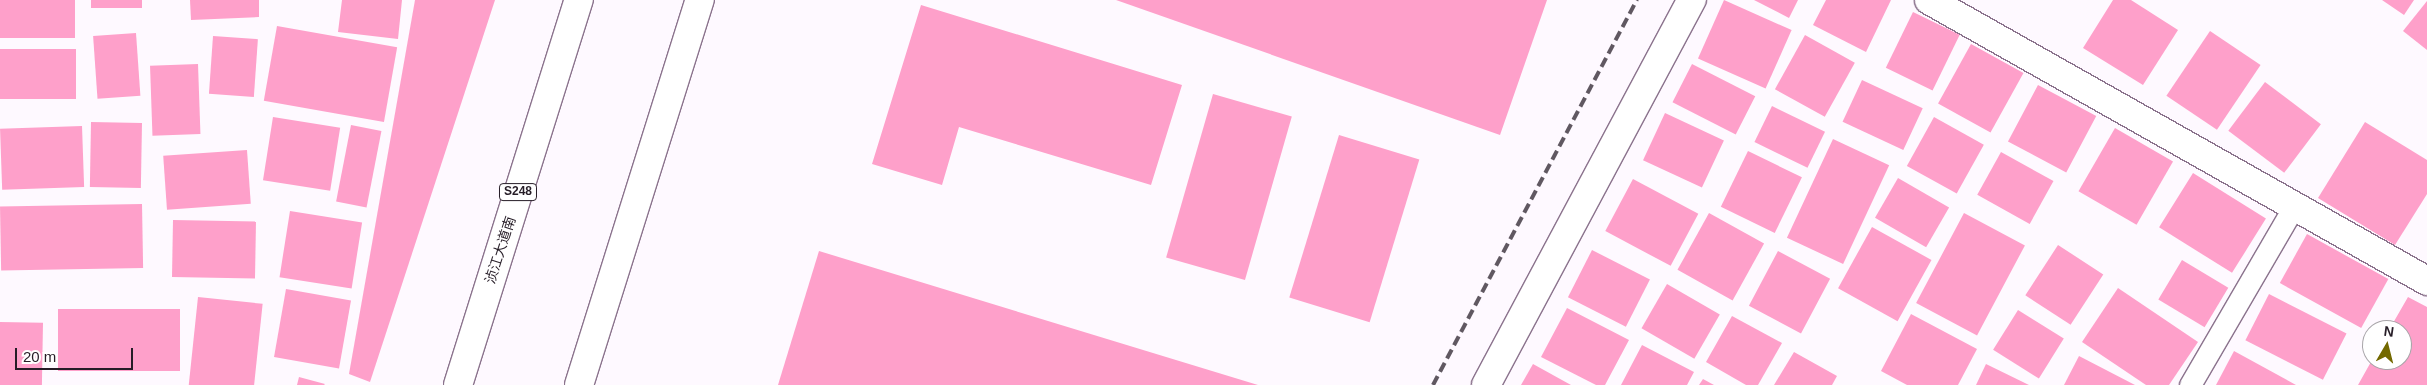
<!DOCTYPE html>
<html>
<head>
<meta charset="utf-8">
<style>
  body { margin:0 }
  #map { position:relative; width:2427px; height:385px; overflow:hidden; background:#fef9ff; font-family:Helvetica,"Noto Sans SC",sans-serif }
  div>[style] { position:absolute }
  .building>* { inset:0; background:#fea0ca; transform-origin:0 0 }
  .roads { filter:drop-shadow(1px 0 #8b738d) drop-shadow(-1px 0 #8b738d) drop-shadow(0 1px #8b738d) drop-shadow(0 -1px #8b738d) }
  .lane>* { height:21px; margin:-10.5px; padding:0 10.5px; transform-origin:10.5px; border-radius:10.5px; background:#fff }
  .street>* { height:28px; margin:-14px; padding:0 14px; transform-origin:14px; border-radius:14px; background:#fff }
  .primary>* { height:28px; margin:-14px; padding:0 14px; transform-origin:14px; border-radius:14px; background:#fff }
  .rail>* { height:4px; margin-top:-2px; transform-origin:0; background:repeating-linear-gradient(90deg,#605861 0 10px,transparent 0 15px) }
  span { translate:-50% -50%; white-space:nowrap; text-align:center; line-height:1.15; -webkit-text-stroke:4px #fff; paint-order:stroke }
  .shield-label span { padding:1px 4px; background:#fff; border:1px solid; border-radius:4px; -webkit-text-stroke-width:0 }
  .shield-label { font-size:12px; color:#261d27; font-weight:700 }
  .street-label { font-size:14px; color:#261d27 }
  .north { position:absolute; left:2362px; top:320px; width:50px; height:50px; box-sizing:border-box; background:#fff; border:1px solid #a8a5a9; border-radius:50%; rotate:8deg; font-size:14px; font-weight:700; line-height:20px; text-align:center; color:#261d27 }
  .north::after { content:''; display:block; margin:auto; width:18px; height:22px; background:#736900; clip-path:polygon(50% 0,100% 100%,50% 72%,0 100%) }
  .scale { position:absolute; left:15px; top:348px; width:118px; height:22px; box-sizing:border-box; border:2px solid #261d27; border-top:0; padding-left:6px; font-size:15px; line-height:18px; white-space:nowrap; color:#261d27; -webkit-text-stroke:4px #fff; paint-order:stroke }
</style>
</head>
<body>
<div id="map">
  <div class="building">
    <i style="left:0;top:0;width:75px;height:38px"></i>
    <i style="left:91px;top:0;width:51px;height:8px"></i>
    <i style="clip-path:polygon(190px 0,259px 0,259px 17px,191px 20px)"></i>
    <i style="clip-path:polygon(342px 0,402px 0,398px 39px,338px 32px)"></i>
    <i style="clip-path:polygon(415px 0,495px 0,370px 382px,349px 374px)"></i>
    <i style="clip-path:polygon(1116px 0,1547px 0,1500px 135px)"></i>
    <i style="left:1724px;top:0;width:74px;height:64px;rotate:24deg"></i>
    <i style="clip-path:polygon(1754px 0,1798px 0,1789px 18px)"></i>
    <i style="clip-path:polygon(1826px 0,1891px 0,1866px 52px,1813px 25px)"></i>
    <i style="clip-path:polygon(2113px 0,2131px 0,2178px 30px,2143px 85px,2083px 48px)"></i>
    <i style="clip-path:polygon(2382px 0,2414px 0,2404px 15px)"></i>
    <i style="clip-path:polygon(2427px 1px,2427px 50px,2403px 31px)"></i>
    <i style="clip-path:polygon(921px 5px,1182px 85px,1151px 185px,959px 127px,942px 185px,872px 164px)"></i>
    <i style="left:1913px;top:12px;width:52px;height:62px;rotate:26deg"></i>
    <i style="left:277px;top:26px;width:122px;height:76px;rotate:10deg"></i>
    <i style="left:2210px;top:31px;width:61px;height:78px;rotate:34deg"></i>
    <i style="left:136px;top:33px;width:63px;height:43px;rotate:86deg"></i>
    <i style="left:1805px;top:35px;width:57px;height:62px;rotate:29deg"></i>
    <i style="left:213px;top:36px;width:45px;height:58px;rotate:4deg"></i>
    <i style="left:1971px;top:44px;width:60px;height:68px;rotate:29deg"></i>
    <i style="left:0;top:49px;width:76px;height:50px"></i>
    <i style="left:198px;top:64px;width:70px;height:48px;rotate:88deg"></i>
    <i style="left:1692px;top:64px;width:71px;height:43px;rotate:27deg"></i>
    <i style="left:1862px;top:80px;width:67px;height:46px;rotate:25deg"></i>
    <i style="left:2265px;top:82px;width:70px;height:61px;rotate:37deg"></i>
    <i style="left:2038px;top:85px;width:66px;height:64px;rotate:28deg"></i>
    <i style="left:1213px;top:94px;width:82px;height:170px;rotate:16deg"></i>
    <i style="left:1772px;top:106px;width:59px;height:40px;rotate:26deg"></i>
    <i style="left:1665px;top:113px;width:65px;height:52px;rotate:25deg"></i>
    <i style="left:273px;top:117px;width:68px;height:64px;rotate:9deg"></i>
    <i style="left:1934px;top:117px;width:57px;height:56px;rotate:29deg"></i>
    <i style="left:91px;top:122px;width:51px;height:65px;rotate:1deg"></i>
    <i style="clip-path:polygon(2365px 122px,2427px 160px,2427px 194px,2395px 245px,2318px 198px)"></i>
    <i style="left:351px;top:125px;width:31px;height:78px;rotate:11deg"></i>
    <i style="left:82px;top:126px;width:61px;height:82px;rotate:88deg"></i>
    <i style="left:2115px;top:128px;width:67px;height:73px;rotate:30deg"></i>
    <i style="left:1339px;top:135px;width:84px;height:170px;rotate:17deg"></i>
    <i style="left:1833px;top:139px;width:62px;height:109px;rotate:25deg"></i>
    <i style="left:247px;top:150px;width:54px;height:84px;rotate:86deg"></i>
    <i style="left:1748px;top:151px;width:60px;height:62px;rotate:26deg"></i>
    <i style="left:2001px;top:152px;width:60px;height:49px;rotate:29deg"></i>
    <i style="left:2193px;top:173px;width:86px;height:64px;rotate:32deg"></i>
    <i style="left:1898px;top:178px;width:59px;height:46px;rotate:30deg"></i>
    <i style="left:1633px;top:179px;width:74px;height:59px;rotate:28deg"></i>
    <i style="left:142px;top:204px;width:64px;height:142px;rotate:89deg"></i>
    <i style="left:290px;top:211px;width:73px;height:67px;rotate:9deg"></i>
    <i style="left:1709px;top:213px;width:63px;height:65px;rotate:29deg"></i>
    <i style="left:1964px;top:213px;width:69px;height:102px;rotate:28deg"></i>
    <i style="left:173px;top:220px;width:83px;height:57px;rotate:1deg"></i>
    <i style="left:1872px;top:227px;width:68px;height:70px;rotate:29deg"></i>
    <i style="left:2307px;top:234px;width:93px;height:56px;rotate:29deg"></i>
    <i style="left:2058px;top:245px;width:54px;height:60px;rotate:33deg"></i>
    <i style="left:1592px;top:250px;width:65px;height:53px;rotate:27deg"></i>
    <i style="clip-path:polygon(819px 251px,1258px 385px,778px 385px)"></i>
    <i style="left:1778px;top:251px;width:59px;height:62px;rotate:28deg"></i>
    <i style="left:2182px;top:260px;width:54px;height:46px;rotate:31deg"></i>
    <i style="left:1667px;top:284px;width:61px;height:51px;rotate:30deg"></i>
    <i style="clip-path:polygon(2118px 288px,2198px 342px,2169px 385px,2146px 385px,2082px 342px)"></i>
    <i style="left:286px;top:289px;width:66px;height:69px;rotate:10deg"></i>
    <i style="left:2269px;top:294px;width:87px;height:52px;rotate:27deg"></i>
    <i style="left:198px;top:297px;width:65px;height:89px;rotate:6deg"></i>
    <i style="clip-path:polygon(2408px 297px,2427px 307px,2427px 385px,2358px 385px,2372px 360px,2402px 360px,2402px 330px,2389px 330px)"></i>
    <i style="clip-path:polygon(1567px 308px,1629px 340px,1605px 385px,1596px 385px,1541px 357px)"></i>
    <i style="left:58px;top:309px;width:122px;height:62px"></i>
    <i style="left:2018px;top:310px;width:54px;height:47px;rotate:32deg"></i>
    <i style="clip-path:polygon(1911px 314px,1977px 349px,1958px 385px,1907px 385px,1881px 371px)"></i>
    <i style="clip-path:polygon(1732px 316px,1782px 343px,1758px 385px,1746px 385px,1706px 362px)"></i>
    <i style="left:0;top:322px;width:43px;height:63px;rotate:1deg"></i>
    <i style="clip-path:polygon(1642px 345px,1694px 372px,1687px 385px,1621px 385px)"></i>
    <i style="clip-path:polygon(2234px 351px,2296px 385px,2216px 385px)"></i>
    <i style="clip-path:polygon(1794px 352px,1837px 376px,1832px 385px,1774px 385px)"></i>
    <i style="clip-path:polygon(2079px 356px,2135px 385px,2064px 385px)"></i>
    <i style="clip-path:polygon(1533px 364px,1571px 385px,1521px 385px)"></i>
    <i style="clip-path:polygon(1986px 364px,2029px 385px,1976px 385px)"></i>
    <i style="clip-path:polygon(299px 377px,325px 384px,324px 385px,297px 385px)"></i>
    <i style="clip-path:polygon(1703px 379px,1714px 385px,1699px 385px)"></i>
  </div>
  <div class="roads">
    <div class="lane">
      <i style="left:2190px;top:385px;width:207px;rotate:-59.8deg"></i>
    </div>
    <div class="street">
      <i style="left:1929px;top:0;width:572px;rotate:29.43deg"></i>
      <i style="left:1486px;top:385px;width:437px;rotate:-61.9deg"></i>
    </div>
    <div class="primary">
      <i style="left:458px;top:385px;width:404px;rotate:-72.6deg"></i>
      <i style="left:579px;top:385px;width:404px;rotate:-72.6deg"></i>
    </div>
  </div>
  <div class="rail">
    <i style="left:1433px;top:385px;width:436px;rotate:-62.1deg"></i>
  </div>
  <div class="shield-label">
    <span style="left:518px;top:192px">S248</span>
  </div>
  <div class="street-label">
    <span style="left:500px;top:250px;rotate:-72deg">浈江大道南</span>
  </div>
  <div class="north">N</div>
  <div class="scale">20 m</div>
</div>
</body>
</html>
